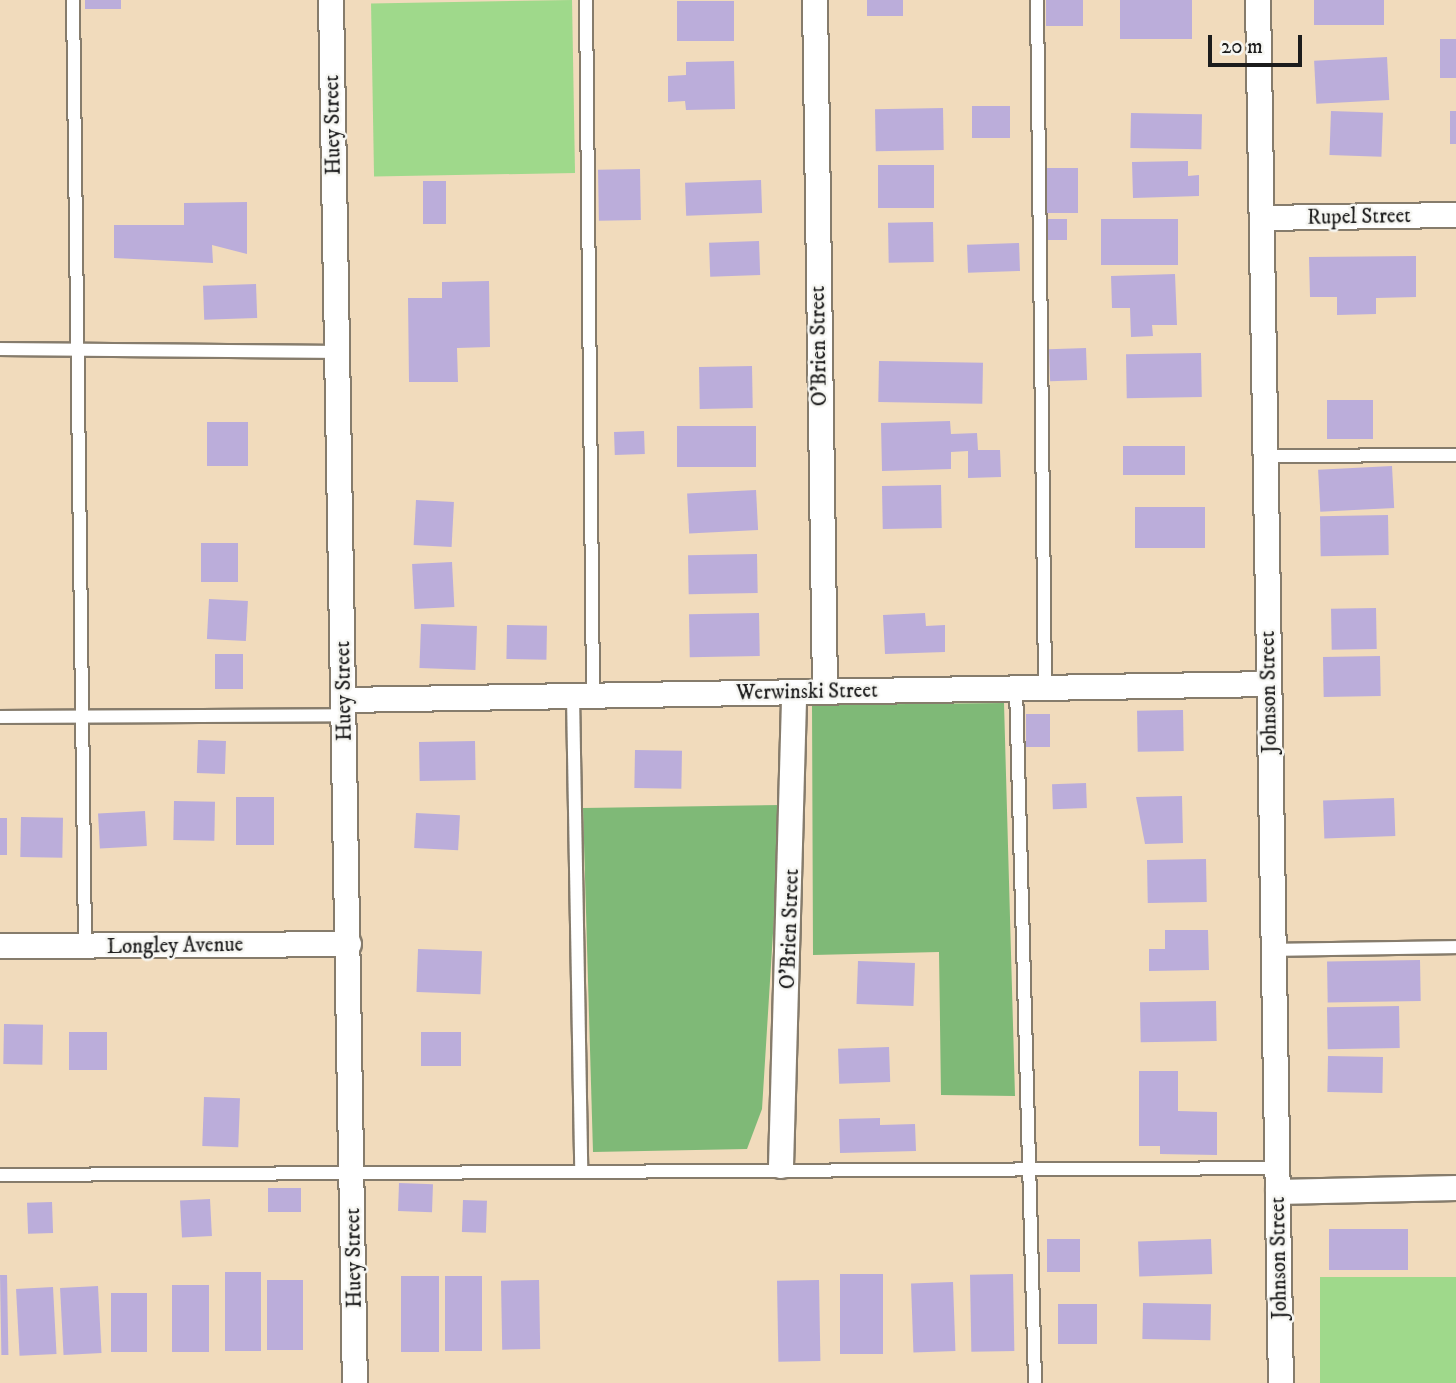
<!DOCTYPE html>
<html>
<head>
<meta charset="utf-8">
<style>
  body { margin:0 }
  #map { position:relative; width:1456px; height:1383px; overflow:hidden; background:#f1dbbc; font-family:"IM FELL DW Pica",serif }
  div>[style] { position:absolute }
  .green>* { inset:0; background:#9fd98b; transform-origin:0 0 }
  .forest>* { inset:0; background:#7fb977 }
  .building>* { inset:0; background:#bbadda; transform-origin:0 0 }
  .roads { filter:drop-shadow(2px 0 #867c6c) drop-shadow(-2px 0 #867c6c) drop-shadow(0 2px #867c6c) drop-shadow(0 -2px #867c6c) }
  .service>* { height:12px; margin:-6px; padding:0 6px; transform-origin:6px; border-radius:6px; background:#fff }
  .minor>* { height:24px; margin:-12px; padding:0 12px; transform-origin:12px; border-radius:12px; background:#fff }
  span { translate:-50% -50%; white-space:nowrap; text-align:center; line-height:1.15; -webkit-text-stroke:5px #f6f6f2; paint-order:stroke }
  .street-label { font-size:21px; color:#1c1c1c }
  .scale { position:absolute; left:1208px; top:35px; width:94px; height:32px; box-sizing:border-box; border:4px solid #1c1c1c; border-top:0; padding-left:9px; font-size:21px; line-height:24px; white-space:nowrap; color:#1c1c1c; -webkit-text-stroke:5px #f6f6f2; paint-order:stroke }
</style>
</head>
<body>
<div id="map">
  <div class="green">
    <i style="left:572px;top:0;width:173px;height:201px;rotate:89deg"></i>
    <i style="left:1456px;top:1277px;width:106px;height:136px;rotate:90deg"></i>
  </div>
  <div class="forest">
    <i style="clip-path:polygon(1004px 703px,1015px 1096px,941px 1095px,939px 952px,813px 955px,812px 705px)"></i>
    <i style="clip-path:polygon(781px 805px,762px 1109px,747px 1149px,593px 1152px,583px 808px)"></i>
  </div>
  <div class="building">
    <i style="left:85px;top:0;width:36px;height:9px"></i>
    <i style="left:867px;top:0;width:36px;height:16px"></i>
    <i style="left:1046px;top:0;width:37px;height:26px"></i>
    <i style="left:1120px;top:0;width:72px;height:39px"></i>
    <i style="left:1314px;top:0;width:70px;height:25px"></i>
    <i style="left:734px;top:1px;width:40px;height:57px;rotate:90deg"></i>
    <i style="left:1440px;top:39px;width:16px;height:39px"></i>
    <i style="left:1387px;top:57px;width:43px;height:73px;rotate:87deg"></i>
    <i style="clip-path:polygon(734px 61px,735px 109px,686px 110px,685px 101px,668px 102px,668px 76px,686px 75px,686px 62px)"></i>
    <i style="left:972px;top:106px;width:38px;height:32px"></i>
    <i style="left:943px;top:108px;width:42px;height:68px;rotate:89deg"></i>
    <i style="left:1331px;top:111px;width:52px;height:44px;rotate:2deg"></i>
    <i style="left:1450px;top:111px;width:6px;height:33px"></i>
    <i style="left:1131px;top:113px;width:71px;height:35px;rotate:1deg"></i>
    <i style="clip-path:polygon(1188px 161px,1188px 176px,1199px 175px,1199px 196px,1133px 198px,1132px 162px)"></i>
    <i style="left:934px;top:165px;width:43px;height:56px;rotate:90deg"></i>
    <i style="left:1045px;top:168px;width:33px;height:45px"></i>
    <i style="left:640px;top:169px;width:51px;height:42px;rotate:89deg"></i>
    <i style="left:761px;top:180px;width:33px;height:76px;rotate:88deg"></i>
    <i style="left:423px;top:181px;width:23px;height:43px"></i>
    <i style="clip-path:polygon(247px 202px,247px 254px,212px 245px,213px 263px,114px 258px,114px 225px,184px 225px,184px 203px)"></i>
    <i style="left:1047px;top:219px;width:20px;height:21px"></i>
    <i style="left:1178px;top:219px;width:46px;height:77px;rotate:90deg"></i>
    <i style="left:933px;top:222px;width:40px;height:45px;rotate:89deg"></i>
    <i style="left:759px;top:241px;width:34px;height:50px;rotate:88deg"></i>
    <i style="left:1019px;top:243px;width:28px;height:52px;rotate:88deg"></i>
    <i style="clip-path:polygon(1416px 256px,1416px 297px,1376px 298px,1376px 314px,1337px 315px,1337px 297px,1310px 297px,1309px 257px)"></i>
    <i style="clip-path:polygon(1175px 274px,1177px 325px,1152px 325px,1153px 336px,1131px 337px,1130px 308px,1112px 308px,1111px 276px)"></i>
    <i style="clip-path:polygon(489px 281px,490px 347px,457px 348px,458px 382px,409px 382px,408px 298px,442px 298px,442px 282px)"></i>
    <i style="left:256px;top:284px;width:34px;height:53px;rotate:88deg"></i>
    <i style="left:1086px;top:348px;width:32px;height:37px;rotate:88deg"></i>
    <i style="left:1201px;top:353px;width:44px;height:75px;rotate:89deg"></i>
    <i style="left:879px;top:361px;width:104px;height:41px;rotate:1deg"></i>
    <i style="left:752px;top:366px;width:42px;height:53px;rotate:89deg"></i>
    <i style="left:1327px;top:400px;width:46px;height:39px"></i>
    <i style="clip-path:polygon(950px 421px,951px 434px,977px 433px,978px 450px,1000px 450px,1001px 477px,968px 478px,968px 451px,951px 452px,951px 469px,882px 471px,881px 423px)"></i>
    <i style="left:207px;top:422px;width:41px;height:44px"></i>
    <i style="left:756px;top:426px;width:41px;height:79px;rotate:90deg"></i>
    <i style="left:644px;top:431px;width:23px;height:30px;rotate:88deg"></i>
    <i style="left:1123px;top:446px;width:62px;height:29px"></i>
    <i style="left:1392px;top:466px;width:42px;height:74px;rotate:87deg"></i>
    <i style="left:941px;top:485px;width:43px;height:59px;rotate:89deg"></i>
    <i style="left:756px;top:490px;width:40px;height:69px;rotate:87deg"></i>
    <i style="left:416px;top:500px;width:38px;height:45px;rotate:3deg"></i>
    <i style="left:1205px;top:507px;width:41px;height:70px;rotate:90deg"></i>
    <i style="left:1388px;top:515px;width:40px;height:68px;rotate:89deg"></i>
    <i style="left:201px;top:543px;width:37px;height:39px"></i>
    <i style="left:757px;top:554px;width:39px;height:69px;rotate:89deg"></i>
    <i style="left:452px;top:562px;width:45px;height:40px;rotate:87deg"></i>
    <i style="left:209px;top:599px;width:39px;height:40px;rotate:3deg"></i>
    <i style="left:1376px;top:608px;width:41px;height:45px;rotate:89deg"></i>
    <i style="left:759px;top:613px;width:43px;height:70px;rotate:89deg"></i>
    <i style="clip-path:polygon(925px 613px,926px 626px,945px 625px,945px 652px,885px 654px,883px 615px)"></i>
    <i style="left:421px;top:624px;width:56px;height:44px;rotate:2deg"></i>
    <i style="left:507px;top:625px;width:40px;height:34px;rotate:1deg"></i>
    <i style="left:215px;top:654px;width:28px;height:35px"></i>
    <i style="left:1380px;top:656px;width:40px;height:57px;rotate:89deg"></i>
    <i style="left:1183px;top:710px;width:41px;height:46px;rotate:89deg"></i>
    <i style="left:1050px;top:714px;width:33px;height:24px;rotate:90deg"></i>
    <i style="left:198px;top:740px;width:28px;height:33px;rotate:2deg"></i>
    <i style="left:475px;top:741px;width:39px;height:56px;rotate:89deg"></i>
    <i style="left:635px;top:750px;width:47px;height:38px;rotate:1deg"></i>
    <i style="left:1086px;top:783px;width:25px;height:34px;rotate:88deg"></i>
    <i style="clip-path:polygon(1182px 796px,1183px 843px,1145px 844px,1136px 797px)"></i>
    <i style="left:274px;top:797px;width:48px;height:38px;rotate:90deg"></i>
    <i style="left:1394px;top:798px;width:38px;height:71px;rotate:88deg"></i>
    <i style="left:174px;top:801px;width:41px;height:39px;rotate:1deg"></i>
    <i style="left:145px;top:811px;width:35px;height:47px;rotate:87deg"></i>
    <i style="left:416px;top:813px;width:44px;height:35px;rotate:3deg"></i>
    <i style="left:21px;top:817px;width:42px;height:40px;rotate:1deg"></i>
    <i style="left:0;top:818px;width:7px;height:37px"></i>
    <i style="left:1206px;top:859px;width:43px;height:59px;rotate:89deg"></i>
    <i style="clip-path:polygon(1165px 930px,1208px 930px,1209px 970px,1149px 971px,1149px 949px,1165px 949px)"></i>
    <i style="left:418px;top:949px;width:64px;height:43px;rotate:2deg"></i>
    <i style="left:1420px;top:960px;width:41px;height:93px;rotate:89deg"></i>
    <i style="left:858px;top:961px;width:57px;height:43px;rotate:2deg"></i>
    <i style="left:1216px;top:1001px;width:40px;height:76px;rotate:89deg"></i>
    <i style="left:1399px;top:1006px;width:42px;height:72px;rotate:89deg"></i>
    <i style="left:4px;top:1024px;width:39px;height:40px;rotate:1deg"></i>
    <i style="left:69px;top:1032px;width:38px;height:38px"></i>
    <i style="left:421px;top:1032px;width:40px;height:34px"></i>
    <i style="left:889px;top:1047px;width:35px;height:51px;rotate:88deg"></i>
    <i style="left:1328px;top:1056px;width:55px;height:36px;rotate:1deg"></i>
    <i style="clip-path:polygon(1139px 1071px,1178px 1071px,1178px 1111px,1217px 1112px,1217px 1155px,1160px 1154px,1160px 1146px,1139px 1146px)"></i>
    <i style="left:204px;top:1097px;width:36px;height:49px;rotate:2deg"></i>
    <i style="clip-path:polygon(880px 1118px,880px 1125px,915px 1124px,916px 1151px,840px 1153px,839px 1119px)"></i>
    <i style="left:399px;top:1183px;width:34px;height:28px;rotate:2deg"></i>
    <i style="left:301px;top:1188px;width:24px;height:33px;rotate:90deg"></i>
    <i style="left:210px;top:1199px;width:37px;height:30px;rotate:87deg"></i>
    <i style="left:463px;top:1200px;width:24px;height:32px;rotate:2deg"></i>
    <i style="left:52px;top:1202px;width:31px;height:25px;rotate:88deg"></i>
    <i style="left:1408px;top:1229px;width:41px;height:79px;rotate:90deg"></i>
    <i style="left:1047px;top:1239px;width:33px;height:33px"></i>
    <i style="left:1211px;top:1239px;width:35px;height:73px;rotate:88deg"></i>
    <i style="left:225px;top:1272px;width:36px;height:79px"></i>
    <i style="left:840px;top:1274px;width:43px;height:80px"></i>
    <i style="left:1013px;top:1274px;width:77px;height:43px;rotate:89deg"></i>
    <i style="left:7px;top:1275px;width:80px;height:7px;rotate:89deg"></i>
    <i style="left:401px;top:1276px;width:38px;height:76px"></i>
    <i style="left:445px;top:1276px;width:37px;height:75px"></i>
    <i style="left:303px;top:1280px;width:70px;height:36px;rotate:90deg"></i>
    <i style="left:539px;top:1280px;width:69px;height:38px;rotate:89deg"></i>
    <i style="left:819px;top:1280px;width:81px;height:42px;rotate:89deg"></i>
    <i style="left:953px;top:1282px;width:69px;height:42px;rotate:88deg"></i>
    <i style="left:172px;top:1285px;width:37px;height:67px"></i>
    <i style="left:98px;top:1286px;width:67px;height:38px;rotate:87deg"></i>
    <i style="left:53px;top:1287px;width:67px;height:37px;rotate:87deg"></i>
    <i style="left:111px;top:1293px;width:36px;height:59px"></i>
    <i style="left:1143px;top:1303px;width:68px;height:36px;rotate:1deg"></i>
    <i style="left:1058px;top:1304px;width:39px;height:40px"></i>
  </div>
  <div class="roads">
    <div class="service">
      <i style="left:73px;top:0;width:946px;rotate:89.27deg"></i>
      <i style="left:586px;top:0;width:696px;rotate:89.42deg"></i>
      <i style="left:1037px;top:0;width:688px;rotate:89.33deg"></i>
      <i style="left:0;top:349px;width:337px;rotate:0.5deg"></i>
      <i style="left:1266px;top:456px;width:190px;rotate:-0.3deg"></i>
      <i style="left:1016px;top:688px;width:695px;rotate:88.43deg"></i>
      <i style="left:573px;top:696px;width:471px;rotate:89deg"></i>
      <i style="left:0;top:717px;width:345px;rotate:-0.3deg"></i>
      <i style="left:1272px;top:950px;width:184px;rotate:-0.9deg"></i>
      <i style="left:0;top:1175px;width:1278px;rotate:-0.31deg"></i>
    </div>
    <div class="minor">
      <i style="left:331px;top:0;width:1383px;rotate:89.01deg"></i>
      <i style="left:815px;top:0;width:692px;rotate:89.17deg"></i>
      <i style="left:1258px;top:0;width:1383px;rotate:89.05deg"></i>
      <i style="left:1262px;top:218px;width:194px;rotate:-0.9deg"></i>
      <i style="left:345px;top:700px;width:924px;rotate:-0.99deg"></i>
      <i style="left:0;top:946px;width:349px;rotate:-0.3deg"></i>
      <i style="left:781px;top:1166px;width:473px;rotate:-88.4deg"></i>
      <i style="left:1278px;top:1192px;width:178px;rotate:-1.3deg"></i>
    </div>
  </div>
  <div class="street-label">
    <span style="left:333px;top:125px;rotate:-91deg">Huey Street</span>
    <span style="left:1359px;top:217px;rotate:-1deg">Rupel Street</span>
    <span style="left:819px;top:346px;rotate:-91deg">O'Brien Street</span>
    <span style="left:344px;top:691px;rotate:-91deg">Huey Street</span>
    <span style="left:807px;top:692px;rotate:-1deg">Werwinski Street</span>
    <span style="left:1269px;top:692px;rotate:-91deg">Johnson Street</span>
    <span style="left:790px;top:929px;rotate:-88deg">O'Brien Street</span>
    <span style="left:175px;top:946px;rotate:-1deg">Longley Avenue</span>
    <span style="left:354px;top:1258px;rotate:-91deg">Huey Street</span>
    <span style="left:1279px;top:1258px;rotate:-91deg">Johnson Street</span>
  </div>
  <div class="scale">20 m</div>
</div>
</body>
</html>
